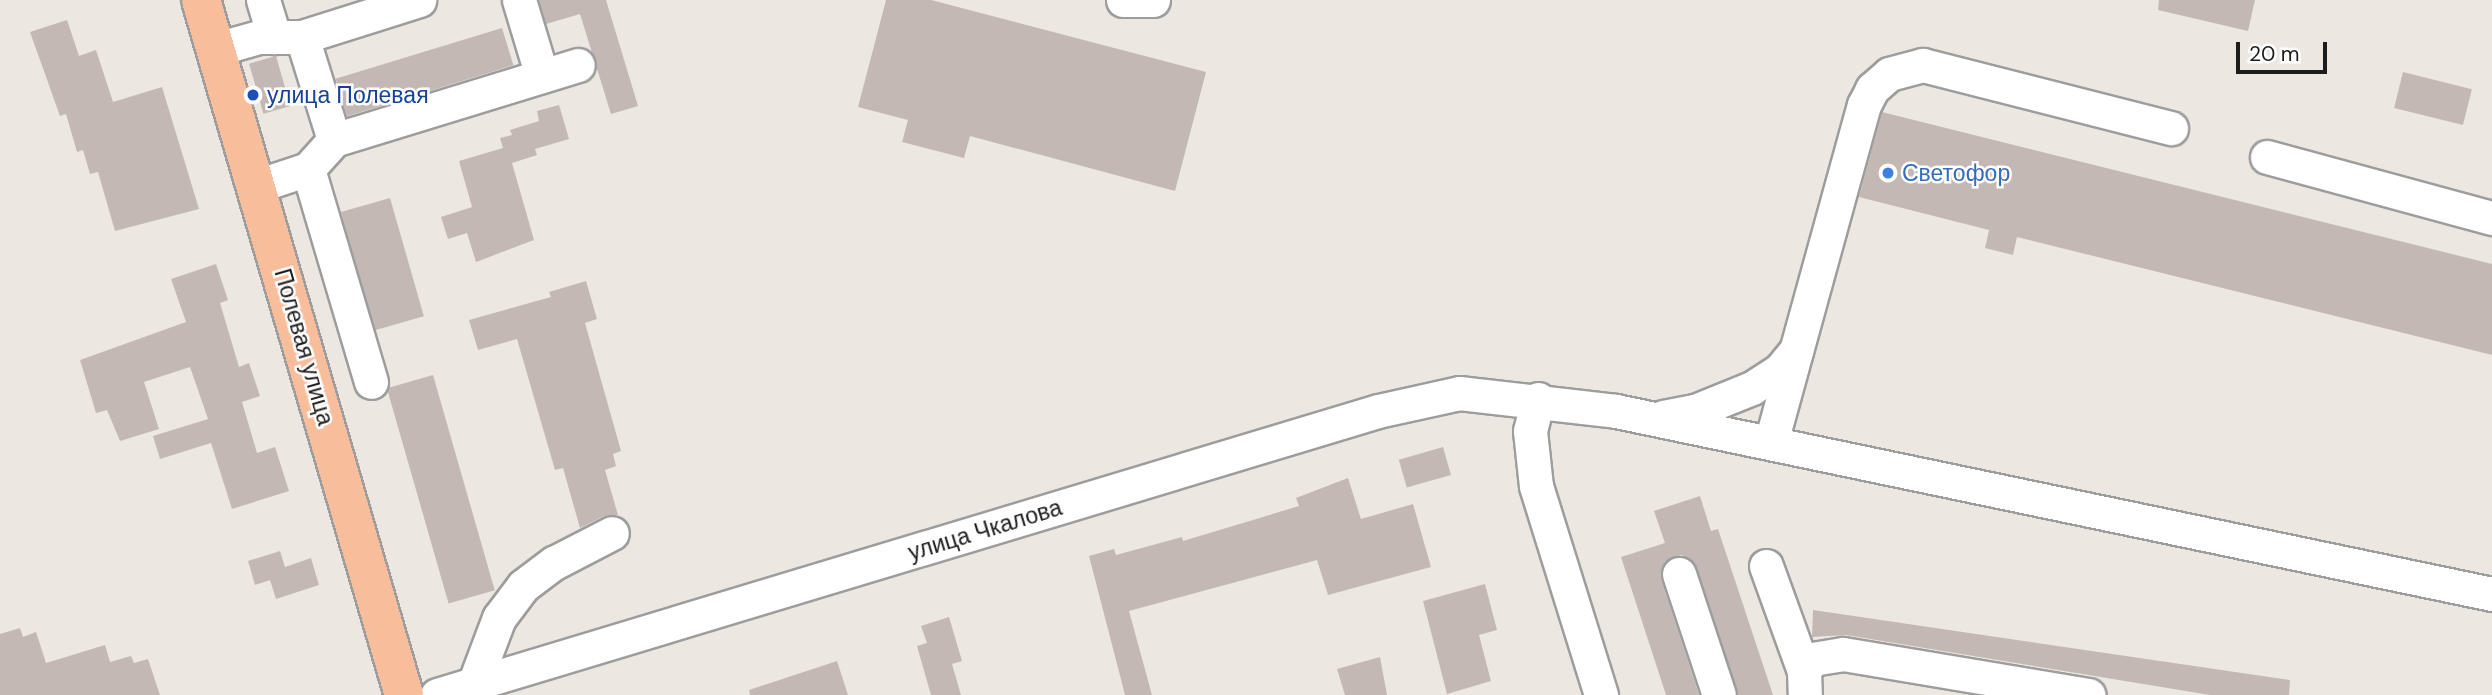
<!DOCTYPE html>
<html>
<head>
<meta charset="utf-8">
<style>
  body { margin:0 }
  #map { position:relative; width:2492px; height:695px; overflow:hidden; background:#ede7e1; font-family:"DM Sans",sans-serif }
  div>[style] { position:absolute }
  .building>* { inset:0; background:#c4b8b5; transform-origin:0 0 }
  .roads { filter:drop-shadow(2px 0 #9d9d9d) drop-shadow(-2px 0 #9d9d9d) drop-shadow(0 2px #9d9d9d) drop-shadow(0 -2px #9d9d9d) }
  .minor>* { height:33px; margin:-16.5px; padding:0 16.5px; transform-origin:16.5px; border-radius:16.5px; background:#fff }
  .major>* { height:38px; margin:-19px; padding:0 19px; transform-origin:19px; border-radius:19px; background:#f8bd9b }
  .dots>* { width:19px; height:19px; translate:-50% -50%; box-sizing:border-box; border:4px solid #fff; border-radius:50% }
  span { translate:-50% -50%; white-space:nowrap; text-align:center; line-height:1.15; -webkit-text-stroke:5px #fff; paint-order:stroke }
  .transit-label { font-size:23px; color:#164399 }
  .left { translate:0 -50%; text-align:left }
  .shop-label { font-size:23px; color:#366cbe }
  .street-label { font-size:23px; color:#1c1c1c }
  .scale { position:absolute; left:2236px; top:42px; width:91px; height:32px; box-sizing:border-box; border:4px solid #1c1c1c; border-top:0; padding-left:9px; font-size:21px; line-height:24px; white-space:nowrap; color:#1c1c1c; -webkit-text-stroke:5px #fff; paint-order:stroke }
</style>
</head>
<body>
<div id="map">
  <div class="building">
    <i style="clip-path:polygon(539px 0,606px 0,638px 106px,611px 114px,580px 14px,546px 24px)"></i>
    <i style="clip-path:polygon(886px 0,931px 0,1206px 72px,1175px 191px,970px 136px,964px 158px,902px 142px,908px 120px,858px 107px)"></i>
    <i style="clip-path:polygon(2159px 0,2255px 0,2248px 31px,2158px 10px)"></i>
    <i style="clip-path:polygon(67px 20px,79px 56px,96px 50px,113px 102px,162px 87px,199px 209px,115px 231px,98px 172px,90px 174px,83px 150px,77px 152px,66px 114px,60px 116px,30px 32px)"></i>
    <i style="left:502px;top:28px;width:39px;height:174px;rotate:73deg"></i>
    <i style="left:276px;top:56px;width:52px;height:28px;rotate:74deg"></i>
    <i style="left:2403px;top:72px;width:71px;height:37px;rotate:14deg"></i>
    <i style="clip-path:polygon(559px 105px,569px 139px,535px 149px,537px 155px,512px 163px,534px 240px,476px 262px,467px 233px,448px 239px,441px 217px,472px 207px,459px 161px,503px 148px,500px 138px,512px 135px,510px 130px,539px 121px,537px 111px)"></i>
    <i style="clip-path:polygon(1882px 112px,2492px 264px,2492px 355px,2017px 237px,2013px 255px,1985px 248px,1989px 230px,1859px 197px)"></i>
    <i style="left:390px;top:198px;width:123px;height:51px;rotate:74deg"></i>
    <i style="clip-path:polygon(216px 264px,228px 300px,220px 303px,239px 367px,249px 363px,260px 396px,242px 402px,257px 453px,275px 447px,289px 491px,232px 509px,211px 443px,160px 459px,153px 436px,208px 419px,190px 367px,144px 382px,159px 429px,120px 441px,107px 410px,96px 413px,80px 360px,186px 322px,171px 279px)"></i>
    <i style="clip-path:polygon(586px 281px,597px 319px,585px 323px,621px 451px,613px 454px,616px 466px,605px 470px,618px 515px,604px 516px,580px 528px,563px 468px,555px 470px,517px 339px,478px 350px,469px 320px,551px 297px,549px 292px)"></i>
    <i style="left:433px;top:375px;width:224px;height:48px;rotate:74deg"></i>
    <i style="left:1443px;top:447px;width:29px;height:46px;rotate:74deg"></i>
    <i style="clip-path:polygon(1348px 478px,1361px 519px,1413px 504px,1431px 567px,1328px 595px,1317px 560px,1129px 611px,1152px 695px,1125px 695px,1089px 556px,1114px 549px,1116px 555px,1182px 537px,1183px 541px,1299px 506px,1296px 498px)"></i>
    <i style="clip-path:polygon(1700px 496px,1711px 531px,1718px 529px,1773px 695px,1738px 695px,1697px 568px,1682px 555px,1665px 561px,1661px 579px,1699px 695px,1666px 695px,1621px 557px,1665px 543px,1654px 511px)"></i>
    <i style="clip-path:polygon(280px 551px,285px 567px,311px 558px,319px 585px,276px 599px,270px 580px,255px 585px,248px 561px)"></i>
    <i style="clip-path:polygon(1485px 584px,1497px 630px,1479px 635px,1491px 681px,1447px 694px,1423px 601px)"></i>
    <i style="clip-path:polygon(1813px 610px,2290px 680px,2289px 695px,2210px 695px,1846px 635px,1812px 637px)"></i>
    <i style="clip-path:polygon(949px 617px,962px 661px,952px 664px,961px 695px,931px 695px,917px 646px,927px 643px,921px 626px)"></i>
    <i style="clip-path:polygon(20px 628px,23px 637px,36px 632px,46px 663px,105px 645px,110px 662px,131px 656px,134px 663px,148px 659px,160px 695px,0 695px,0 634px)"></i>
    <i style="clip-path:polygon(1380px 657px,1387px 695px,1345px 695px,1337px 669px)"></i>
    <i style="clip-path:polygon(837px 661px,848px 695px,750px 695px,749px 690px)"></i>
  </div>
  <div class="roads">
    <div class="minor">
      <i style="left:263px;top:0;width:39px;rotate:73deg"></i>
      <i style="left:519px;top:0;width:79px;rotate:73.2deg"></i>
      <i style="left:1123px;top:0;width:30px"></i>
      <i style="left:302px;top:37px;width:108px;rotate:72.7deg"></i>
      <i style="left:216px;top:49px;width:45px;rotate:-15.6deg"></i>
      <i style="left:259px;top:37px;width:43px"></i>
      <i style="left:302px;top:37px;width:123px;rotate:-17.5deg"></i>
      <i style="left:2267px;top:157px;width:233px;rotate:15.2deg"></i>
      <i style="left:308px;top:169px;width:222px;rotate:73.5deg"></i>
      <i style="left:257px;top:186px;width:54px;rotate:-18.4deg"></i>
      <i style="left:308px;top:169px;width:39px;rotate:-48deg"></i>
      <i style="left:334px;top:140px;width:255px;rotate:-17.1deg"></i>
      <i style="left:1538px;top:399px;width:33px;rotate:104deg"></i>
      <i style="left:1530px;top:431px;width:55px;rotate:83.8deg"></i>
      <i style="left:1536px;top:486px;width:219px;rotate:72.7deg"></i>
      <i style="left:1663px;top:417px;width:33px;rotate:-11deg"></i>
      <i style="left:1695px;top:411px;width:61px;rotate:-22deg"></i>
      <i style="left:1752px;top:388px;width:33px;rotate:-33deg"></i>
      <i style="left:1780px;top:370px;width:26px;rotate:-51deg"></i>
      <i style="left:1771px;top:442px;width:350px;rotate:-74.6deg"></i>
      <i style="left:1864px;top:105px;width:18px;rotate:-63deg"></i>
      <i style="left:1872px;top:89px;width:23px;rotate:-41deg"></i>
      <i style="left:1889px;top:74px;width:35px;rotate:-15deg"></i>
      <i style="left:1923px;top:65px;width:256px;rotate:14.3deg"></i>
      <i style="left:1766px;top:566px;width:112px;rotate:70.1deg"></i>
      <i style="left:1804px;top:671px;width:24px;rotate:88deg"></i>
      <i style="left:1679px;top:574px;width:127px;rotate:71.7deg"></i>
      <i style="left:1804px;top:671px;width:14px;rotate:-56deg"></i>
      <i style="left:1812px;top:659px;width:31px;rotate:-9deg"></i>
      <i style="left:1843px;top:654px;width:249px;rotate:9.5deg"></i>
      <i style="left:474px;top:684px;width:71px;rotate:-69.3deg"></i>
      <i style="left:499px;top:618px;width:40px;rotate:-53deg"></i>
      <i style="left:523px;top:586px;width:39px;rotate:-37deg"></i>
      <i style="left:554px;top:563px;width:65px;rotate:-27.3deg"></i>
      <i style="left:437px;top:695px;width:983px;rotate:-16.79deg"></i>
      <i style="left:1378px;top:411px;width:83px;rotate:-12.5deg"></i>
      <i style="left:1459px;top:393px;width:158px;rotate:6.5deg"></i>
      <i style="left:1616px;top:411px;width:895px;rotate:11.8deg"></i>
    </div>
    <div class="major">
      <i style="left:201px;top:0;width:724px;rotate:73.72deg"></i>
    </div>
  </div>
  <div class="dots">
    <i style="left:253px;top:95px;background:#1a4fb4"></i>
    <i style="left:1888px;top:173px;background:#3f7fe0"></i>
  </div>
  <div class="transit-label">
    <span class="left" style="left:267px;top:95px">улица Полевая</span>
  </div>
  <div class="shop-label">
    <span class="left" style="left:1902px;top:173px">Светофор</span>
  </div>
  <div class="street-label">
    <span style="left:304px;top:347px;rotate:74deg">Полевая улица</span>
    <span style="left:985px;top:530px;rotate:-17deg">улица Чкалова</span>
  </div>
  <div class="scale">20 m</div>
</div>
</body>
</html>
